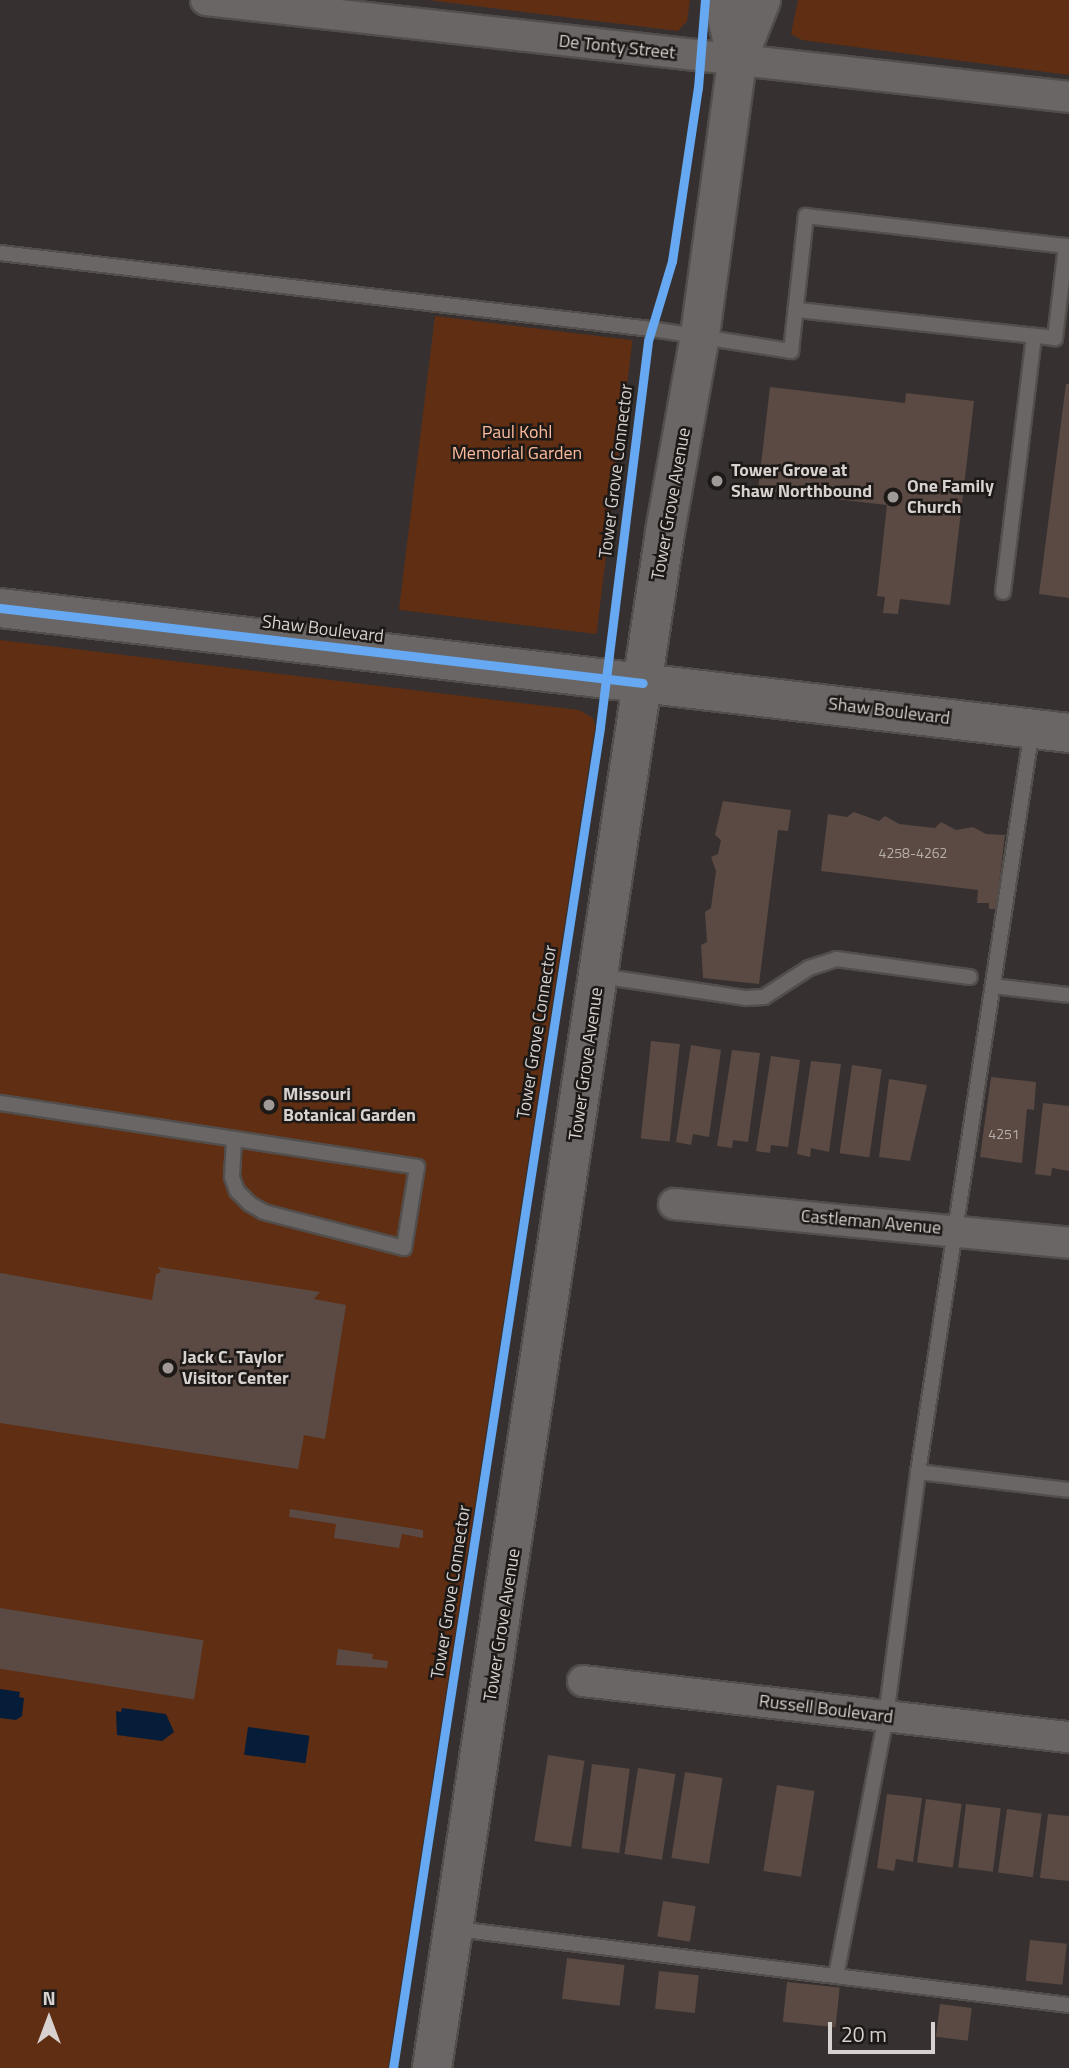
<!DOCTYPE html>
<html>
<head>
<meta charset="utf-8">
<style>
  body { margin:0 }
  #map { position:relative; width:1069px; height:2068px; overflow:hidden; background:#363130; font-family:"Titillium Web",sans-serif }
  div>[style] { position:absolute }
  .green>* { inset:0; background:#602e13; transform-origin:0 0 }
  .water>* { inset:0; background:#051d38; transform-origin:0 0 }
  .building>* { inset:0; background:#5a4a43; transform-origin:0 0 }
  .roads { filter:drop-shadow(2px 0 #524e4c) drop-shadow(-2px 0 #524e4c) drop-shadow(0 2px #524e4c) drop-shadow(0 -2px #524e4c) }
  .lane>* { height:14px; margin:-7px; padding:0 7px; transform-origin:7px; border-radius:7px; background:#696665 }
  .street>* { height:30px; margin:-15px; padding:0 15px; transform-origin:15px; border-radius:15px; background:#696665 }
  .secondary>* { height:38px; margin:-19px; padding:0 19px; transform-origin:19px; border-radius:19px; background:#696665 }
  .cycleway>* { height:9px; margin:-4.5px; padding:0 4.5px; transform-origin:4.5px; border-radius:4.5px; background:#66a8f1 }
  .dots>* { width:19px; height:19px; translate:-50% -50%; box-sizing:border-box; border:4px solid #1d1917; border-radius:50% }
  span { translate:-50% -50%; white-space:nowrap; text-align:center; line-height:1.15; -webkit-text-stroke:5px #1d1917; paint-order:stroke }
  .number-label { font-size:14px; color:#b8afac }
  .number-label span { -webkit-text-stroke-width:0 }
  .street-label { font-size:18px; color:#d7d1cf }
  .park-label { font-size:18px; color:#fcba9c }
  .poi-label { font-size:18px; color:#d7d1cf; font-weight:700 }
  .left { translate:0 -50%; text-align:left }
  .north { position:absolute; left:14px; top:1984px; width:70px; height:70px; -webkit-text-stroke:5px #1d1917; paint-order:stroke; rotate:0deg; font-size:19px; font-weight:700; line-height:28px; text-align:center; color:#d7d1cf }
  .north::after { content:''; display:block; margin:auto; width:24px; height:32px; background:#d7d1cf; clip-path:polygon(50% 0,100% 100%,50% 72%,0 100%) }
  .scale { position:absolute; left:828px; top:2022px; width:107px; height:32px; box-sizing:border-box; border:4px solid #d7d1cf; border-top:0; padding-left:9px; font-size:21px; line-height:24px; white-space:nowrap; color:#d7d1cf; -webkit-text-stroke:5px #1d1917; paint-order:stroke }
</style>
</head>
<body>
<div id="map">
  <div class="green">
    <i style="clip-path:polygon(428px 0,690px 0,687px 21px,678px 31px)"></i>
    <i style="clip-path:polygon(798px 0,1069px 0,1069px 75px,802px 40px,791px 34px)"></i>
    <i style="left:435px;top:316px;width:199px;height:296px;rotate:7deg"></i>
    <i style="clip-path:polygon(0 640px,579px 710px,593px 718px,595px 726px,388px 2068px,0 2068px)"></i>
  </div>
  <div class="water">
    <i style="clip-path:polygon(0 1689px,20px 1692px,19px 1697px,24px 1698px,22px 1716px,16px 1720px,0 1718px)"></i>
    <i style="clip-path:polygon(122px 1708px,166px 1714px,174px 1732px,162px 1741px,117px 1735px,116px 1711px,121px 1712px)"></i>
    <i style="left:248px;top:1727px;width:62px;height:28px;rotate:8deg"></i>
  </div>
  <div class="building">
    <i style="clip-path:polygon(1066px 384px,1069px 384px,1069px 598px,1039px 594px)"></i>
    <i style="clip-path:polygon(770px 387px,905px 403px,906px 393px,974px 401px,950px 605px,900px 599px,898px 614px,883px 613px,885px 597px,877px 596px,887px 505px,758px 490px)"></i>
    <i style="clip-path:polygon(723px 801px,791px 810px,788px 831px,778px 830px,759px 984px,703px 978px,701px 945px,707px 942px,705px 912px,711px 908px,716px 871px,711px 857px,718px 854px,721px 840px,715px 835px)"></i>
    <i style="clip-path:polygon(854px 812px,879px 821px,885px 816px,899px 824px,935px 828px,941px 822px,956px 830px,973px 827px,986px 834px,1005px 835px,996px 909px,989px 909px,989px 903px,977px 903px,978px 890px,821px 871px,828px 814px,847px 817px)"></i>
    <i style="left:651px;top:1041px;width:29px;height:98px;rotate:6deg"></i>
    <i style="clip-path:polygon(691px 1045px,721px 1050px,709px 1137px,693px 1134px,691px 1145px,676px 1142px)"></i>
    <i style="clip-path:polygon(732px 1050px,760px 1053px,748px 1142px,733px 1140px,732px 1148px,717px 1146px)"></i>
    <i style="clip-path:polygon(771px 1056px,800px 1060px,788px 1147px,771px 1145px,770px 1153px,756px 1151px)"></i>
    <i style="clip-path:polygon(811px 1061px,841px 1064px,829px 1152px,811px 1148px,810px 1157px,797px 1154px)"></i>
    <i style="left:852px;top:1065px;width:30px;height:89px;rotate:8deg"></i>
    <i style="clip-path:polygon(991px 1077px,1036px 1082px,1034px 1110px,1027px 1109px,1022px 1163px,980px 1157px)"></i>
    <i style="clip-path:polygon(889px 1079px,927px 1085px,910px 1161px,879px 1157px)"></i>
    <i style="clip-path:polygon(1043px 1103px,1069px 1106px,1069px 1171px,1052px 1168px,1051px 1176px,1035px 1174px)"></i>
    <i style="clip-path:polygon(158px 1267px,320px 1292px,314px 1299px,346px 1305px,325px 1439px,304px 1435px,298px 1469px,0 1423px,0 1273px,152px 1300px,156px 1274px,161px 1272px)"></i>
    <i style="clip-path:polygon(290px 1509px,423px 1530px,423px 1538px,402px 1534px,399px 1548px,334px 1538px,336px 1524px,289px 1517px)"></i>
    <i style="left:0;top:1608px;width:206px;height:60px;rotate:9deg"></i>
    <i style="clip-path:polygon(338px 1649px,373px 1654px,372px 1659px,388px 1661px,387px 1668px,336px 1665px)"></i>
    <i style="left:548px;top:1755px;width:37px;height:87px;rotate:9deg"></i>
    <i style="left:592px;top:1764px;width:38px;height:85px;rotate:7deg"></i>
    <i style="left:638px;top:1768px;width:38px;height:87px;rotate:9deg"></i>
    <i style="left:685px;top:1772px;width:38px;height:87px;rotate:9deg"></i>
    <i style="left:777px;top:1785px;width:38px;height:87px;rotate:9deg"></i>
    <i style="clip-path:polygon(887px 1794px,922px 1798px,913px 1862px,896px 1859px,894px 1871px,877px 1868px)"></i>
    <i style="left:926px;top:1799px;width:36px;height:64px;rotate:8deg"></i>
    <i style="left:966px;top:1804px;width:35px;height:64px;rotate:7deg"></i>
    <i style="left:1007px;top:1809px;width:35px;height:64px;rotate:8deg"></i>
    <i style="clip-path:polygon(1048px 1814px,1069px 1816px,1069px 1881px,1040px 1878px)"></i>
    <i style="left:663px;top:1901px;width:33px;height:36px;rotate:9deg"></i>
    <i style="left:1030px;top:1940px;width:37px;height:41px;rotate:6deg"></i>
    <i style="left:567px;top:1958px;width:58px;height:41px;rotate:7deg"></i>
    <i style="left:659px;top:1971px;width:40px;height:38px;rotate:6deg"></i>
    <i style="left:787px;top:1982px;width:53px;height:40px;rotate:6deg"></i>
    <i style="left:940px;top:2004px;width:32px;height:33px;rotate:7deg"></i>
  </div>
  <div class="roads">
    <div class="lane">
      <i style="left:0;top:253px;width:655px;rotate:6.66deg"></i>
      <i style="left:651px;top:329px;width:142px;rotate:8.9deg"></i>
      <i style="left:791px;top:351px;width:136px;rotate:-83.7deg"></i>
      <i style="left:806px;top:216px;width:262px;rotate:6.6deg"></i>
      <i style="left:1066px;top:246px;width:93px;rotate:96.8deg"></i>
      <i style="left:1055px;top:338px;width:261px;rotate:-173.8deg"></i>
      <i style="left:1003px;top:592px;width:258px;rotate:-83.1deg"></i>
      <i style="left:600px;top:976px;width:148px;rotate:8.6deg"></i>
      <i style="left:746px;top:998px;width:18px;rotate:-3deg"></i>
      <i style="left:764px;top:997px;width:54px;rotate:-32.8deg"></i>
      <i style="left:809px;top:968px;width:28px;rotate:-18deg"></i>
      <i style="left:836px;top:959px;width:135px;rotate:7.7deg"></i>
      <i style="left:993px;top:986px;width:77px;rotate:6.8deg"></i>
      <i style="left:0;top:1103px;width:422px;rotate:8.7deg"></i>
      <i style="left:417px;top:1167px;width:82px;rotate:99.1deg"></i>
      <i style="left:404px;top:1248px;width:145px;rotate:-165.6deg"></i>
      <i style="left:264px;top:1212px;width:16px;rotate:-150deg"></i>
      <i style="left:250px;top:1204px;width:18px;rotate:-135deg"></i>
      <i style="left:237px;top:1191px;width:15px;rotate:-110deg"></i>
      <i style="left:232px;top:1177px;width:38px;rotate:-87deg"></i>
      <i style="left:918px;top:1472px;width:152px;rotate:6.8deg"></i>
      <i style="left:456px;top:1929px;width:618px;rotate:7.07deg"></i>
      <i style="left:836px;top:1976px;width:265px;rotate:-79.1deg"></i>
      <i style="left:886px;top:1716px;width:246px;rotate:-82.5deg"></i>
      <i style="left:918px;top:1472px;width:751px;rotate:-81.27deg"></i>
    </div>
    <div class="street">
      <i style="left:206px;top:0;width:868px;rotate:6.41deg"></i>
      <i style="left:674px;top:1204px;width:397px;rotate:5.6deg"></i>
      <i style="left:583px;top:1681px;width:489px;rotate:6.6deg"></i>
    </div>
    <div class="secondary">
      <i style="left:723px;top:0;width:62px;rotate:76.9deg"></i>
      <i style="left:0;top:608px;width:1076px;rotate:6.67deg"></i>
      <i style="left:432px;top:2068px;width:1554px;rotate:-81.37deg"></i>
      <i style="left:665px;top:532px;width:200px;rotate:-79.9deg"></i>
      <i style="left:700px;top:335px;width:277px;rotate:-82.3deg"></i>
      <i style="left:737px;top:60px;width:65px;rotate:-68.2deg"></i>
    </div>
  </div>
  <div class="cycleway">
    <i style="left:0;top:608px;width:647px;rotate:6.65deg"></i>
    <i style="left:393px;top:2068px;width:1357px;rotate:-81.22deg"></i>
    <i style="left:600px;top:727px;width:389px;rotate:-82.9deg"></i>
    <i style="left:648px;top:341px;width:84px;rotate:-73.3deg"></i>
    <i style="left:672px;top:261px;width:175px;rotate:-81.5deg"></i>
    <i style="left:698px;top:88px;width:88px;rotate:-85.5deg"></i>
  </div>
  <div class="dots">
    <i style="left:717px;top:481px;background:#9f9997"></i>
    <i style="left:893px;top:497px;background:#9f9997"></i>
    <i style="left:269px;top:1105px;background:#9f9997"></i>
    <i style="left:168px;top:1368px;background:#9f9997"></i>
  </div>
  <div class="number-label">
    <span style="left:913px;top:853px">4258-4262</span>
    <span style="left:1004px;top:1134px">4251</span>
  </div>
  <div class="street-label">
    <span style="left:617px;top:47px;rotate:6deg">De Tonty Street</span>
    <span style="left:616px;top:471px;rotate:-83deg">Tower Grove Connector</span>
    <span style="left:671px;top:504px;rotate:-80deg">Tower Grove Avenue</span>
    <span style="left:323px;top:629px;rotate:7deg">Shaw Boulevard</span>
    <span style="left:889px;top:711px;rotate:7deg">Shaw Boulevard</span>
    <span style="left:537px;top:1032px;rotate:-81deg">Tower Grove Connector</span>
    <span style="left:586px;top:1064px;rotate:-82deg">Tower Grove Avenue</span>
    <span style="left:871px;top:1222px;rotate:5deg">Castleman Avenue</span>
    <span style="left:451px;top:1592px;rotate:-81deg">Tower Grove Connector</span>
    <span style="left:502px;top:1625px;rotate:-81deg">Tower Grove Avenue</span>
    <span style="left:826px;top:1709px;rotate:7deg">Russell Boulevard</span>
  </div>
  <div class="park-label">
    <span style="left:517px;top:443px">Paul Kohl<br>Memorial Garden</span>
  </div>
  <div class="poi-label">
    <span class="left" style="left:731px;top:481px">Tower Grove at<br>Shaw Northbound</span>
    <span class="left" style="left:907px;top:497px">One Family<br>Church</span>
    <span class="left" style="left:283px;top:1105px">Missouri<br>Botanical Garden</span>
    <span class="left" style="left:182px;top:1368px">Jack C. Taylor<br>Visitor Center</span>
  </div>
  <div class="north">N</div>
  <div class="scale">20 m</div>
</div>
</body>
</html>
